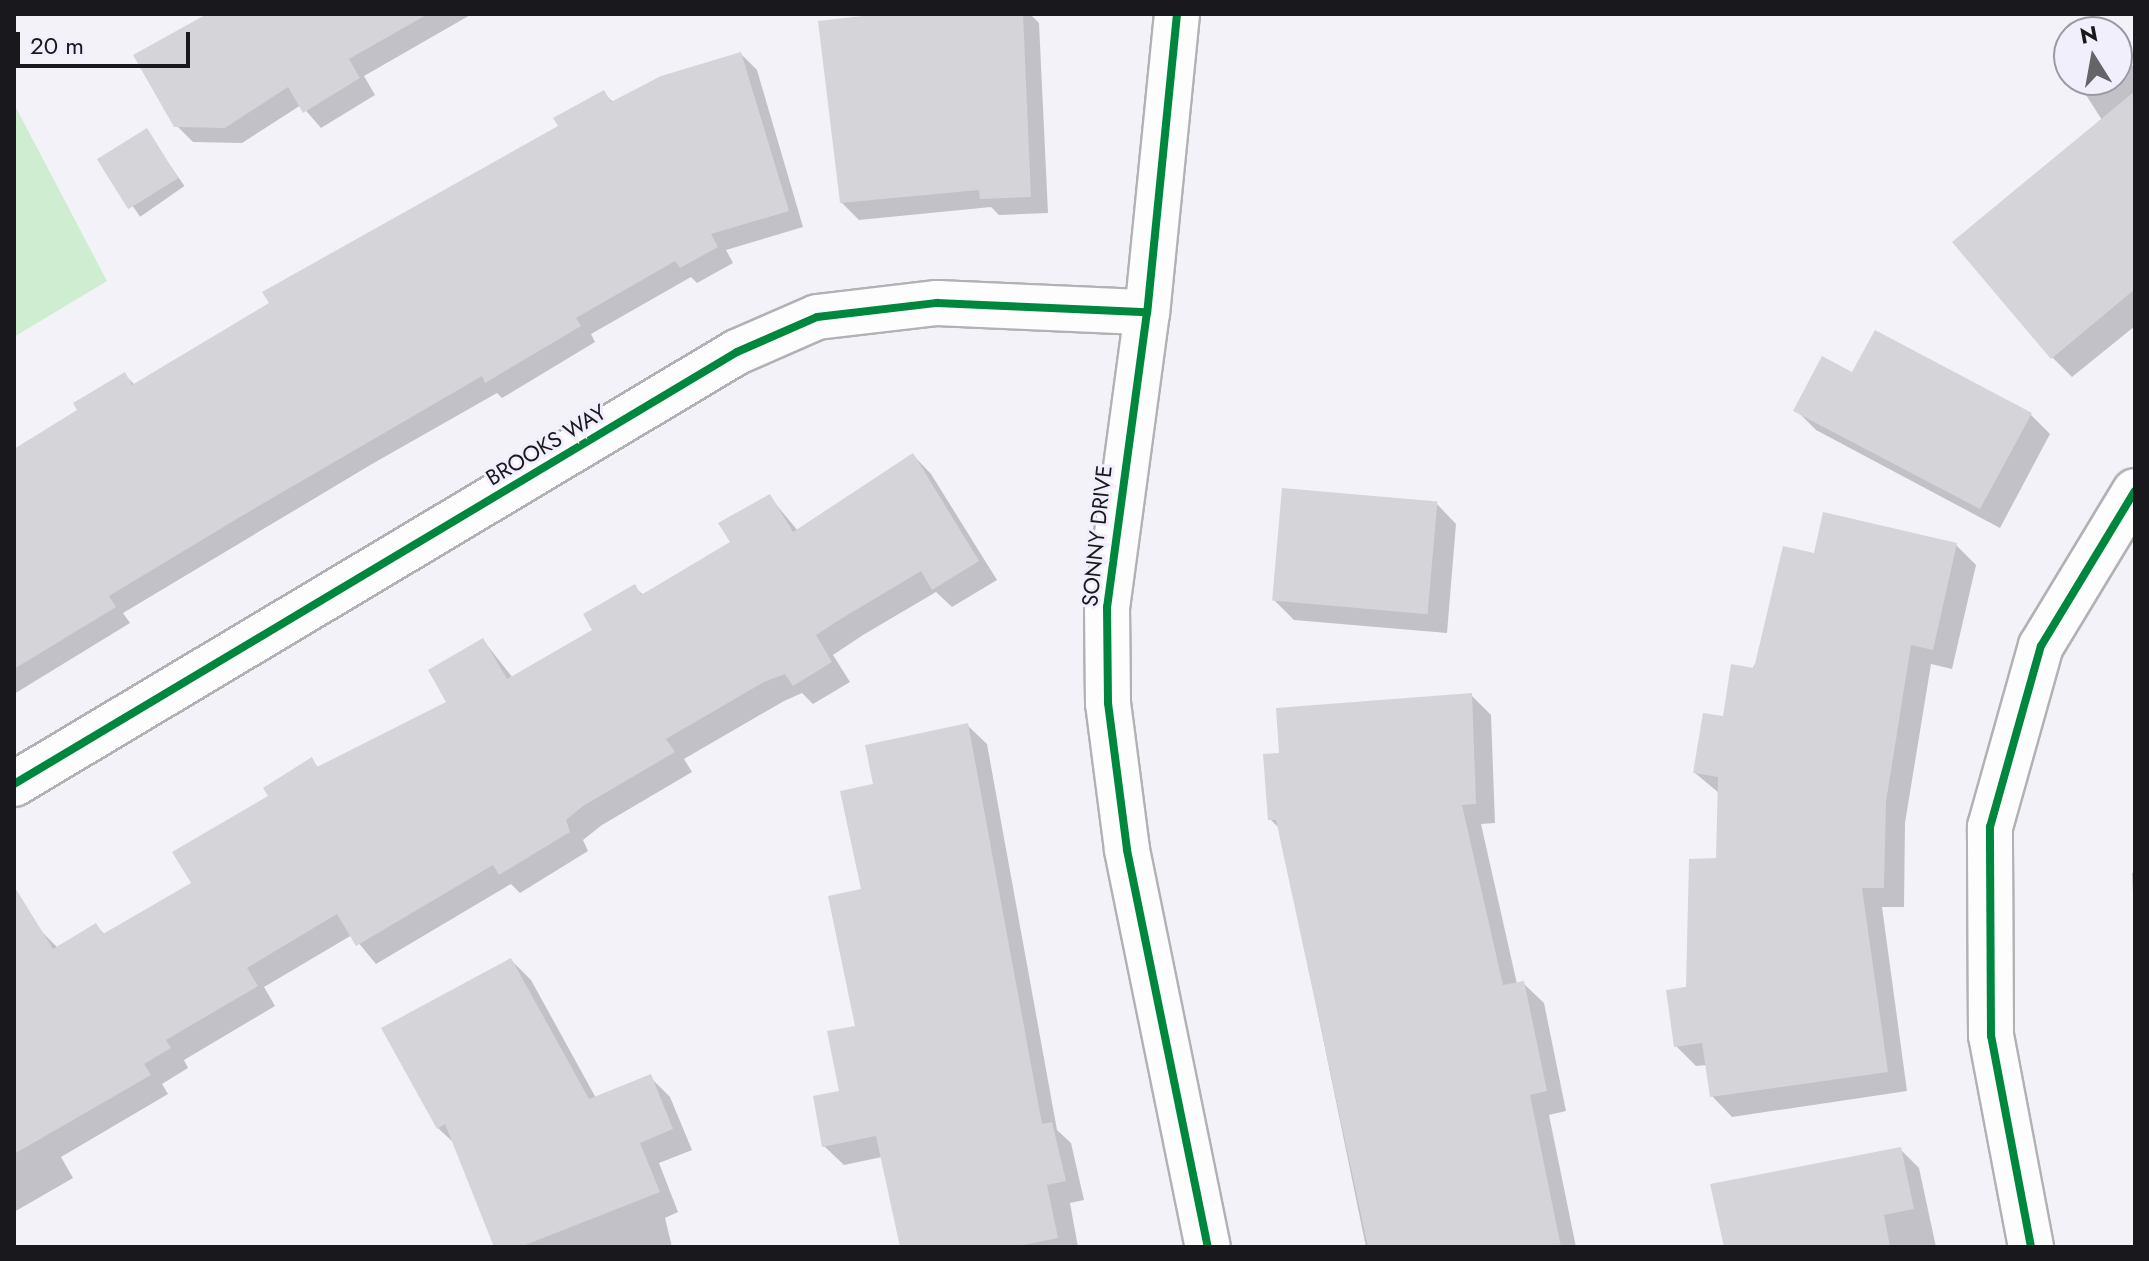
<!DOCTYPE html>
<html>
<head>
<meta charset="utf-8">
<style>
  body { margin:0 }
  #map { position:relative; width:2149px; height:1261px; overflow:hidden; background:#f3f2f9; font-family:Jost,sans-serif }
  div>[style] { position:absolute }
  .green>* { inset:0; background:#cfedd1 }
  .shadow>* { inset:0; background:#0003; transform-origin:0 0 }
  .building>* { inset:0; background:#d5d4d9; transform-origin:0 0 }
  .roads { filter:drop-shadow(2px 0 #b2b1b5) drop-shadow(-2px 0 #b2b1b5) drop-shadow(0 2px #b2b1b5) drop-shadow(0 -2px #b2b1b5) }
  .street>* { height:44px; margin:-22px; padding:0 22px; transform-origin:22px; border-radius:22px; background:#fdfdfe }
  .secondary>* { height:44px; margin:-22px; padding:0 22px; transform-origin:22px; border-radius:22px; background:#fdfdfe }
  .cycleway>* { height:8px; margin:-4px; padding:0 4px; transform-origin:4px; border-radius:4px; background:#00873e }
  span { translate:-50% -50%; white-space:nowrap; text-align:center; line-height:1.15; -webkit-text-stroke:6px #f2effc; paint-order:stroke }
  .street-label { font-size:22px; color:#19181c }
  .frame { position:absolute; inset:0; border:16px solid #19181c; pointer-events:none }
  .north { position:absolute; left:2053px; top:16px; width:80px; height:80px; box-sizing:border-box; background:#f2effc; border:2px solid #9b99a2; border-radius:50%; rotate:349deg; font-size:22px; font-weight:700; line-height:32px; text-align:center; color:#19181c }
  .north::after { content:''; display:block; margin:auto; width:28px; height:36px; background:#656469; clip-path:polygon(50% 0,100% 100%,50% 72%,0 100%) }
  .scale { position:absolute; left:16px; top:32px; width:174px; height:36px; box-sizing:border-box; border:4px solid #19181c; border-top:0; padding-left:10px; font-size:24px; line-height:28px; white-space:nowrap; color:#19181c; -webkit-text-stroke:6px #f2effc; paint-order:stroke }
</style>
</head>
<body>
<div id="map">
  <div class="green">
    <i style="clip-path:polygon(14px 104px,107px 281px,14px 337px)"></i>
  </div>
  <div class="shadow">
    <i style="clip-path:polygon(211px 14px,472px 14px,364px 76px,375px 95px,321px 128px,301px 105px,242px 143px,193px 142px,176px 125px)"></i>
    <i style="clip-path:polygon(929px 14px,1030px 14px,1039px 23px,1048px 213px,999px 215px,991px 207px,859px 220px,842px 203px)"></i>
    <i style="clip-path:polygon(741px 54px,757px 70px,803px 227px,726px 250px,733px 263px,697px 283px,691px 277px,591px 334px,595px 342px,502px 398px,497px 393px,372px 464px,123px 613px,130px 623px,14px 694px,14px 450px,80px 411px,125px 375px,135px 385px,560px 127px,604px 93px,614px 103px)"></i>
    <i style="clip-path:polygon(2135px 63px,2135px 326px,2072px 377px,2052px 357px,2102px 120px,2086px 95px,2117px 80px)"></i>
    <i style="left:146px;top:131px;width:67px;height:54px;rotate:55deg"></i>
    <i style="clip-path:polygon(1853px 375px,2030px 414px,2050px 434px,2000px 528px,1816px 430px,1796px 410px)"></i>
    <i style="clip-path:polygon(913px 455px,931px 474px,997px 580px,952px 607px,936px 592px,863px 635px,833px 655px,850px 682px,813px 704px,802px 693px,784px 701px,684px 759px,692px 772px,602px 825px,583px 840px,588px 851px,520px 893px,511px 884px,376px 964px,352px 935px,264px 987px,275px 1006px,184px 1060px,188px 1068px,162px 1084px,168px 1094px,61px 1157px,73px 1178px,14px 1212px,14px 941px,37px 927px,58px 948px,96px 925px,105px 935px,194px 884px,311px 760px,319px 768px,449px 703px,483px 640px,513px 678px,595px 631px,634px 586px,644px 596px,732px 543px,770px 497px,798px 531px)"></i>
    <i style="clip-path:polygon(1436px 503px,1456px 524px,1447px 633px,1294px 620px,1274px 600px)"></i>
    <i style="clip-path:polygon(1956px 545px,1976px 565px,1952px 669px,1931px 664px,1905px 823px,1904px 907px,1882px 907px,1907px 1091px,1732px 1117px,1712px 1096px,1707px 1065px,1696px 1066px,1676px 1046px,1718px 860px,1719px 793px,1695px 773px,1815px 555px)"></i>
    <i style="clip-path:polygon(1471px 695px,1491px 715px,1495px 823px,1481px 824px,1517px 984px,1523px 983px,1544px 1003px,1566px 1111px,1549px 1115px,1576px 1247px,1366px 1247px,1280px 829px,1270px 819px,1282px 755px)"></i>
    <i style="clip-path:polygon(967px 725px,987px 744px,1057px 1130px,1071px 1143px,1084px 1200px,1070px 1203px,1078px 1247px,902px 1247px,882px 1157px,844px 1165px,824px 1146px,858px 1027px,863px 891px,875px 785px)"></i>
    <i style="clip-path:polygon(2135px 872px,2135px 931px,2132px 873px)"></i>
    <i style="clip-path:polygon(511px 960px,531px 980px,596px 1098px,650px 1077px,670px 1097px,692px 1150px,659px 1163px,678px 1212px,665px 1218px,672px 1247px,496px 1247px,455px 1144px,438px 1128px)"></i>
    <i style="clip-path:polygon(1900px 1149px,1919px 1168px,1936px 1247px,1726px 1247px)"></i>
  </div>
  <div class="building">
    <i style="clip-path:polygon(207px 14px,428px 14px,349px 59px,360px 78px,303px 113px,288px 87px,225px 128px,174px 127px,133px 55px)"></i>
    <i style="clip-path:polygon(881px 14px,1023px 14px,1031px 197px,980px 199px,979px 190px,840px 203px,818px 21px)"></i>
    <i style="clip-path:polygon(741px 52px,789px 211px,711px 234px,718px 247px,680px 268px,675px 261px,576px 318px,581px 326px,485px 383px,482px 376px,240px 517px,109px 596px,116px 607px,14px 669px,14px 449px,77px 410px,73px 403px,125px 372px,132px 385px,269px 303px,262px 292px,558px 126px,553px 118px,604px 90px,611px 102px,661px 76px)"></i>
    <i style="clip-path:polygon(2135px 91px,2135px 289px,2051px 359px,1952px 242px)"></i>
    <i style="left:147px;top:128px;width:59px;height:59px;rotate:58deg"></i>
    <i style="clip-path:polygon(1875px 330px,2032px 413px,1980px 509px,1793px 411px,1822px 356px,1852px 372px)"></i>
    <i style="clip-path:polygon(913px 453px,979px 561px,932px 590px,921px 571px,844px 617px,816px 635px,832px 662px,793px 686px,785px 674px,764px 682px,666px 739px,675px 752px,583px 806px,566px 820px,570px 832px,499px 875px,493px 865px,356px 946px,337px 914px,247px 968px,258px 986px,166px 1040px,171px 1048px,144px 1064px,151px 1075px,14px 1154px,14px 886px,53px 949px,96px 923px,103px 934px,191px 883px,172px 852px,268px 796px,263px 788px,312px 757px,317px 767px,446px 702px,428px 670px,483px 638px,507px 679px,592px 630px,583px 614px,635px 584px,641px 595px,730px 542px,718px 523px,770px 494px,793px 532px)"></i>
    <i style="left:1282px;top:488px;width:156px;height:113px;rotate:5deg"></i>
    <i style="clip-path:polygon(1823px 512px,1957px 543px,1933px 650px,1911px 645px,1886px 802px,1884px 888px,1862px 888px,1888px 1072px,1710px 1097px,1702px 1043px,1674px 1047px,1666px 990px,1686px 987px,1689px 859px,1716px 858px,1718px 777px,1693px 773px,1703px 713px,1723px 716px,1731px 664px,1754px 668px,1783px 546px,1814px 553px)"></i>
    <i style="clip-path:polygon(1472px 693px,1476px 804px,1462px 805px,1503px 985px,1524px 981px,1547px 1091px,1530px 1095px,1561px 1247px,1368px 1247px,1276px 820px,1268px 820px,1263px 754px,1279px 753px,1276px 708px)"></i>
    <i style="clip-path:polygon(968px 723px,1042px 1124px,1052px 1122px,1066px 1181px,1047px 1185px,1058px 1238px,1014px 1247px,900px 1247px,876px 1136px,822px 1147px,813px 1096px,839px 1091px,827px 1031px,855px 1026px,828px 896px,861px 889px,840px 791px,873px 784px,865px 745px)"></i>
    <i style="clip-path:polygon(511px 958px,589px 1099px,651px 1074px,673px 1129px,640px 1143px,660px 1192px,520px 1247px,494px 1247px,445px 1124px,437px 1129px,381px 1028px)"></i>
    <i style="clip-path:polygon(1901px 1147px,1914px 1209px,1884px 1215px,1890px 1247px,1724px 1247px,1710px 1184px)"></i>
  </div>
  <div class="roads">
    <div class="street">
      <i style="left:14px;top:784px;width:842px;rotate:-30.86deg"></i>
      <i style="left:737px;top:352px;width:87px;rotate:-23.6deg"></i>
      <i style="left:817px;top:317px;width:121px;rotate:-6.7deg"></i>
      <i style="left:937px;top:303px;width:210px;rotate:2.5deg"></i>
      <i style="left:2031px;top:1247px;width:215px;rotate:-100.7deg"></i>
      <i style="left:1991px;top:1036px;width:209px;rotate:-90.3deg"></i>
      <i style="left:1990px;top:827px;width:188px;rotate:-74.3deg"></i>
      <i style="left:2041px;top:646px;width:181px;rotate:-58.8deg"></i>
    </div>
    <div class="secondary">
      <i style="left:1177px;top:14px;width:300px;rotate:95.7deg"></i>
      <i style="left:1147px;top:312px;width:298px;rotate:97.7deg"></i>
      <i style="left:1107px;top:607px;width:96px;rotate:89.4deg"></i>
      <i style="left:1108px;top:703px;width:148px;rotate:82.6deg"></i>
      <i style="left:1127px;top:850px;width:405px;rotate:78.5deg"></i>
    </div>
  </div>
  <div class="cycleway">
    <i style="left:1177px;top:14px;width:300px;rotate:95.7deg"></i>
    <i style="left:1147px;top:312px;width:298px;rotate:97.7deg"></i>
    <i style="left:1107px;top:607px;width:96px;rotate:89.4deg"></i>
    <i style="left:1108px;top:703px;width:148px;rotate:82.6deg"></i>
    <i style="left:1127px;top:850px;width:405px;rotate:78.5deg"></i>
    <i style="left:14px;top:784px;width:842px;rotate:-30.86deg"></i>
    <i style="left:737px;top:352px;width:87px;rotate:-23.6deg"></i>
    <i style="left:817px;top:317px;width:121px;rotate:-6.7deg"></i>
    <i style="left:937px;top:303px;width:210px;rotate:2.5deg"></i>
    <i style="left:2031px;top:1247px;width:215px;rotate:-100.7deg"></i>
    <i style="left:1991px;top:1036px;width:209px;rotate:-90.3deg"></i>
    <i style="left:1990px;top:827px;width:188px;rotate:-74.3deg"></i>
    <i style="left:2041px;top:646px;width:181px;rotate:-58.8deg"></i>
  </div>
  <div class="street-label">
    <span style="left:546px;top:445px;rotate:-31deg">BROOKS WAY</span>
    <span style="left:1097px;top:536px;rotate:-84deg">SONNY DRIVE</span>
  </div>
  <div class="frame"></div>
  <div class="north">N</div>
  <div class="scale">20 m</div>
</div>
</body>
</html>
